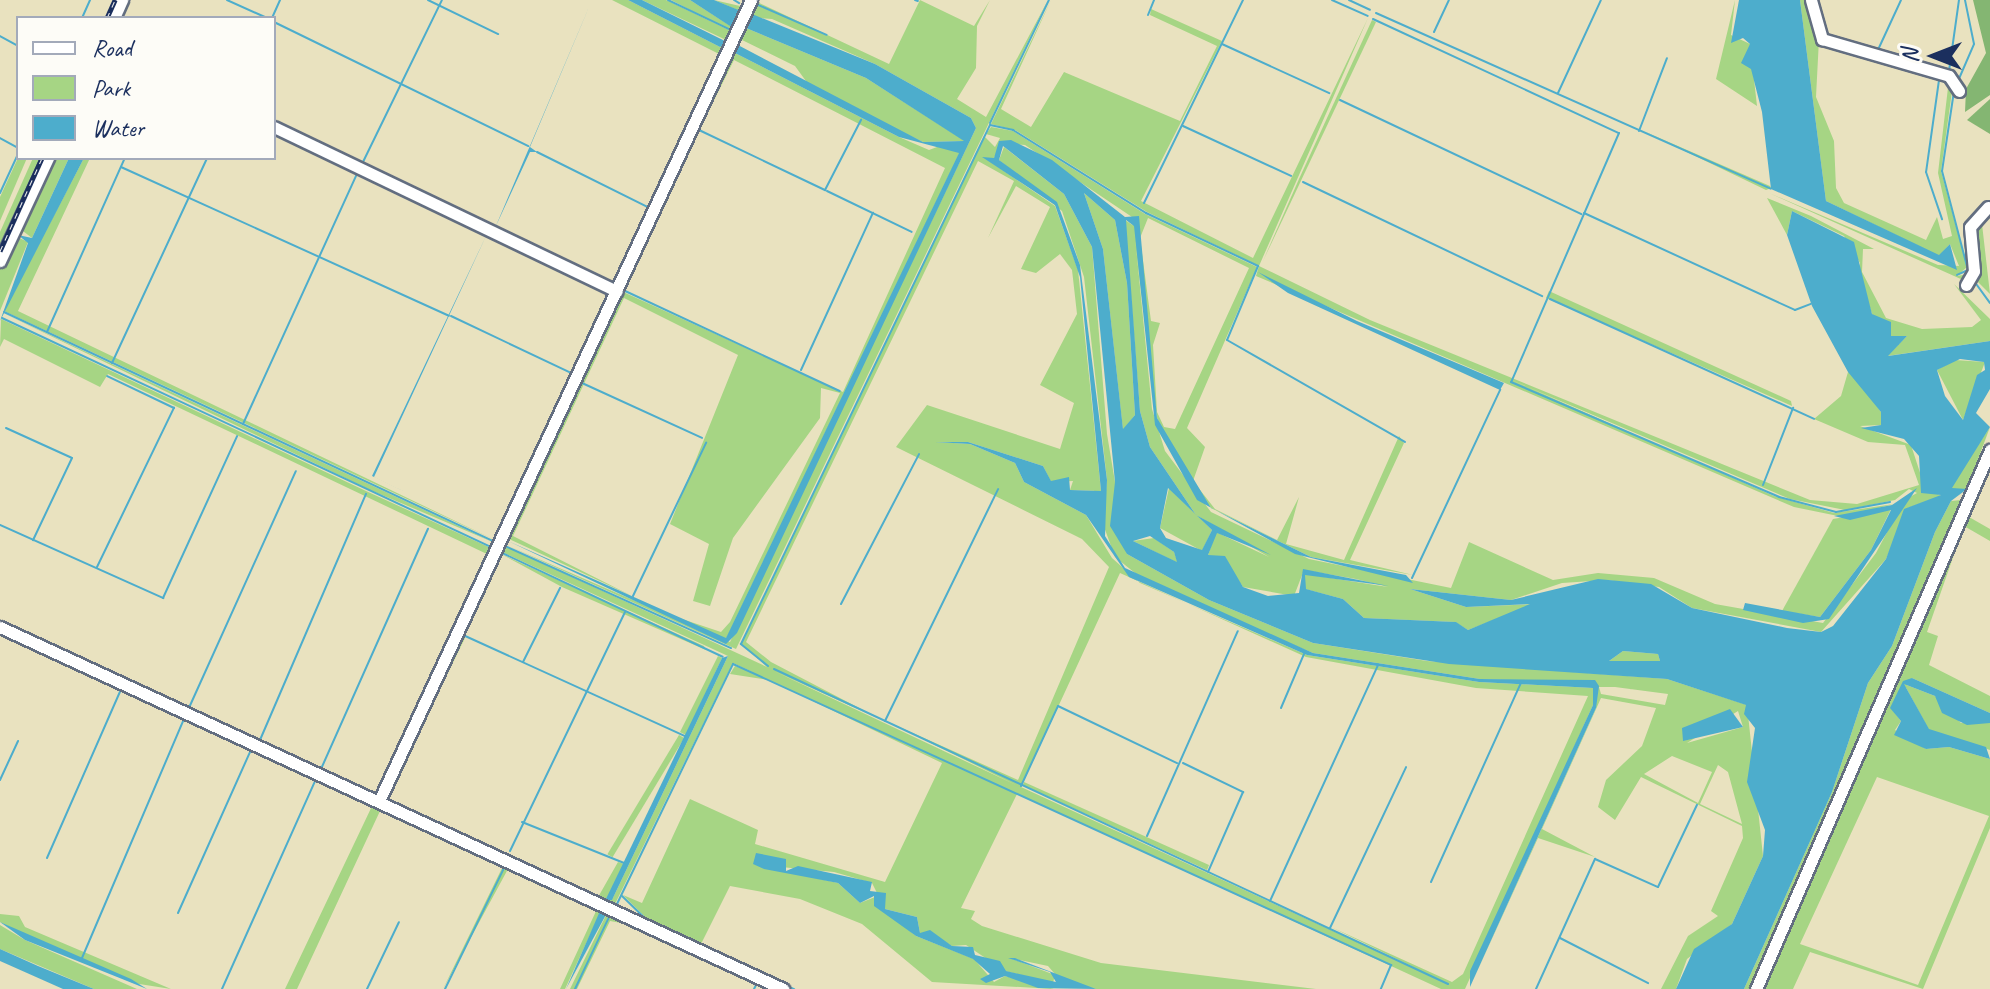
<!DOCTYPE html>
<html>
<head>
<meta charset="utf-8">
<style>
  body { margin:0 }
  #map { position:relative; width:1990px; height:989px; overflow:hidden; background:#e9e2bf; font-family:Caveat,sans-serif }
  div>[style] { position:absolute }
  .green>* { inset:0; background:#a6d584; transform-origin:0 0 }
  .forest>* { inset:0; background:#84b672 }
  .water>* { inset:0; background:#4dadcc }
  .stream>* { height:2px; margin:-1px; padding:0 1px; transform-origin:1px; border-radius:1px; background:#4dadcc }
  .roads { filter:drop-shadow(2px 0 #636e80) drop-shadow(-2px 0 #636e80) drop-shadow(0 2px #636e80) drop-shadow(0 -2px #636e80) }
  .minor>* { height:11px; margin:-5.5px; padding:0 5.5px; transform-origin:5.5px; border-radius:5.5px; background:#fff }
  .rail>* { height:5px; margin-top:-2.5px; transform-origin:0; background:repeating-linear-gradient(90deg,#fdfcf7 0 6px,#1b2f5e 0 12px); box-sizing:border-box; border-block:2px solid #1b2f5e }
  span { translate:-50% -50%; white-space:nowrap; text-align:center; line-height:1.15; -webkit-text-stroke:6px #fdfcf7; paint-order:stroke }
  .legend { position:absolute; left:16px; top:16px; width:260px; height:144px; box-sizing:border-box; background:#fdfcf7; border:2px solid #a3aaba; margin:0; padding:10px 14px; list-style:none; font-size:24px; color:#1b2f5e }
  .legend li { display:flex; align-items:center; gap:16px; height:40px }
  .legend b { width:40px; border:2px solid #a3aaba }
  .north { position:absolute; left:1894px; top:16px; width:80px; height:80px; -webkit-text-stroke:6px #fdfcf7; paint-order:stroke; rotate:270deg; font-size:22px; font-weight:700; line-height:32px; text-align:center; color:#1b2f5e }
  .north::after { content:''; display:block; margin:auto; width:28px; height:36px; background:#1b2f5e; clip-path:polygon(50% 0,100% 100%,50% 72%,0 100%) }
</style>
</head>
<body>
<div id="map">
  <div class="green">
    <i style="clip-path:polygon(612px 0,628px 0,720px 47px,726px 40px,642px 0,666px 0,731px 31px,671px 0,690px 0,732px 27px,740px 11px,714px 0,740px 6px,749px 0,652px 206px,719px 54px)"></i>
    <i style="clip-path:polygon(753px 0,889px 64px,920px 0,974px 26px,990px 0,977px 26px,976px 68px,957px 99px,986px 117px,1048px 0,736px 649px,504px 544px,730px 642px,976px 128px,971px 118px,875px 64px,772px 19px,748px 17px,746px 28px,866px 78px,965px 141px,923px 142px,811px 88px,795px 66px,740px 39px,733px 52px,899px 137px,929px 150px,945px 144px,960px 152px,726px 639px,673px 616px,721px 632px,730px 622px,840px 393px,821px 388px,820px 418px,733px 538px,710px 606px,693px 601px,709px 544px,670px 524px,738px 355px,624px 298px,513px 536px,632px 596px,507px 538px,621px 291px,843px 392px,945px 168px,734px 60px,621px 288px)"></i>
    <i style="clip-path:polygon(1051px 0,1001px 109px,1031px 127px,1064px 72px,1180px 121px,1217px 46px,1150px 15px,1151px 9px,1222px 41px,1141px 201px,1253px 258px,1368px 18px,1259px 266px,1370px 320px,1810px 500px,1857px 504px,1919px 485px,1905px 445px,1868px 442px,1814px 419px,1841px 396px,1848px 372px,1855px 374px,1881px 412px,1881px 425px,1860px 426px,1911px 445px,1924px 485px,1941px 496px,1908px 508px,1886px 559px,1821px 632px,1692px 608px,1659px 587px,1607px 580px,1562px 583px,1511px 600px,1410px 589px,1466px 607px,1535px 604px,1468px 630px,1455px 622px,1364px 618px,1343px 599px,1305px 589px,1305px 574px,1388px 587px,1356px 579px,1304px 570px,1294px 596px,1243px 587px,1226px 562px,1208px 555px,1216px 532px,1269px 557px,1196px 515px,1150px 447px,1140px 411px,1125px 220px,1134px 226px,1152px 409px,1165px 451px,1211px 512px,1309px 559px,1451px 588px,1469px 542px,1553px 580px,1598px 573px,1654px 578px,1715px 604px,1823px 623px,1876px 553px,1904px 500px,1917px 493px,1909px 489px,1895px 500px,1845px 510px,1790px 499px,1509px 379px,1774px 496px,1834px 513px,1894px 504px,1843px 517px,1794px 507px,1256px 276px,1259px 266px,1147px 212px,1015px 130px,991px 124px)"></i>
    <i style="clip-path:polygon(1735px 0,1731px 35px,1750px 44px,1757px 106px,1716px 79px)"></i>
    <i style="clip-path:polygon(1800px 0,1809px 0,1819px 39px,1816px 97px,1834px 141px,1836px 188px,1844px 203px,1926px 240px,1937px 217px,1943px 239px,1952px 236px,1938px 173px,1949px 79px,1953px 84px,1941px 171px,1967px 267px,1957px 276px,1968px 274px,1966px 242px,1971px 268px,1969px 277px,1963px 280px,1769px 193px,1938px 265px,1959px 266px,1950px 244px,1939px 256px,1826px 201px)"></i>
    <i style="clip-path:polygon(1372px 20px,1376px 22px,1263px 261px,1299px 179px)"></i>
    <i style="clip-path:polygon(evenodd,991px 127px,1013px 131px,1145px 214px,1257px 267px,1187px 428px,1205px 447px,1193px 481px,1215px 509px,1277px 540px,1299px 497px,1286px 544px,1344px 560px,1399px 436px,1404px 443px,1350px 560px,1413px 575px,1311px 557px,1211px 508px,1172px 452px,1157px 418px,1132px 217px,1025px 145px,1001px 143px,994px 158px,985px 158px,1055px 206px,1078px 270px,1101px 491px,1070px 490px,1073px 481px,1051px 482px,1043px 466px,968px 442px,936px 442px,970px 444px,1015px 463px,1024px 482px,1086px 515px,1112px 558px,1140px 583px,1307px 655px,1479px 682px,1593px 688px,1593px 705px,1465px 989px,1441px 989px,733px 663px,614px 906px,597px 899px,618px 862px,624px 864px,612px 900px,728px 656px,500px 551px,503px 545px,767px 667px,741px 644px,984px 136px,995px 147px,1000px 138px,986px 134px,991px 127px,978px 161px,1014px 181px,988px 238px,1016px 186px,1050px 207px,1021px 269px,1036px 273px,1060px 254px,1072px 270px,1077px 314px,1040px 385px,1074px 403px,1060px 449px,927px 405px,896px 447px,1082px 539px,1109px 567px,1018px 780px,886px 721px,1016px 785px,774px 671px,884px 721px,771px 662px,746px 642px,978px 161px,991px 127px,1148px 218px,1249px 268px,1175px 429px,1164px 427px,1157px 412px,1153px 345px,1160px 323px,1151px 321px,1140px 238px,1148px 218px,991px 127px,1120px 573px,1306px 657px,1476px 688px,1588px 696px,1463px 974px,1452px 982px,1331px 927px,1450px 985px,1021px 787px,1120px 573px)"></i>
    <i style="clip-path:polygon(1641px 130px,1770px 186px,1771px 188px,1766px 190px)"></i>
    <i style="clip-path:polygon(evenodd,1004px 147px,1064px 194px,1092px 247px,1107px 434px,1127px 554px,1209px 600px,1313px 643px,1427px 661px,1667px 679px,1747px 705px,1763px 856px,1732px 924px,1687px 959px,1676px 989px,1661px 989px,1688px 936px,1718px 916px,1711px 911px,1743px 838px,1742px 826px,1641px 777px,1615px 820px,1598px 807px,1606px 780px,1642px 746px,1656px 708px,1601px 698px,1542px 829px,1595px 857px,1538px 838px,1470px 987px,1596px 708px,1595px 683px,1480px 679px,1313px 653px,1150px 585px,1115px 557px,1103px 524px,1107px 480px,1084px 277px,1062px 211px,999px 160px,1004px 147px,1599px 687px,1615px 687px,1668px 694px,1665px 705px,1601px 694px,1599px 687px,1004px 147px,1738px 711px,1743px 727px,1687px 743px,1738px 711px,1004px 147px,1672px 756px,1712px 772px,1698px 803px,1644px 774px,1672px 756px,1004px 147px,1718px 765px,1728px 772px,1742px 824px,1700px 804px,1718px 765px)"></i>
    <i style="clip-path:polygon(18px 158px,27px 158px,0 221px,0 197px)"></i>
    <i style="clip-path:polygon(33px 158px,41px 158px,0 246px,0 232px)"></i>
    <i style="clip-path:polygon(53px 158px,69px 158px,32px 238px,19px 228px)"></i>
    <i style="clip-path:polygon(84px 158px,90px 158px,18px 311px,497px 541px,4px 311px)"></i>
    <i style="clip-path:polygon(1084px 193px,1115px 220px,1127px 283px,1135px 415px,1123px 430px,1103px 249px)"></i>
    <i style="clip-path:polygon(1767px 198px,1811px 216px,1874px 249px,1863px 249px,1862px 272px,1886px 318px,1922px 329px,1972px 327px,1981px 320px,1954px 284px,1990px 319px,1990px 341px,1887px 356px,1907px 336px,1890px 336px,1872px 314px,1859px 273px,1860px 263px,1844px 236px,1792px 211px,1787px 235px)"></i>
    <i style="clip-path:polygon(1990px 209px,1982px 224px,1990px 294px,1975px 279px,1973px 225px)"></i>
    <i style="clip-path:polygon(15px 236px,28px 242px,0 311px,0 267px)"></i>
    <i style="clip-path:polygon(1549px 291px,1791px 401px,1792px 406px,1546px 298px)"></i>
    <i style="clip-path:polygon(3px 313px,242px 425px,495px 543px,368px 489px)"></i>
    <i style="clip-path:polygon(1px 319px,366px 491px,493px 549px,489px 555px,108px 374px,100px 387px,4px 339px,0 347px)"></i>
    <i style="clip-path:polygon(1955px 360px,1985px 362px,1963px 420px,1937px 370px)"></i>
    <i style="clip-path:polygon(1990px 427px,1967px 489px,1952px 489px,1952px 485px)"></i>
    <i style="clip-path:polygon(1169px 488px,1212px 530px,1202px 551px,1160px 528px)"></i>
    <i style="clip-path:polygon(1961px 500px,1754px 989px,1744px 989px,1832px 792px,1868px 683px,1892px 646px,1935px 532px,1951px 501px)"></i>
    <i style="clip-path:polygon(1891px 509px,1871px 550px,1820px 617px,1782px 611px,1833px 519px)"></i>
    <i style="clip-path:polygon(evenodd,1962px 513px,1990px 529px,1990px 541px,1964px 526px,1927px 632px,1938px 636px,1929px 665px,1990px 696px,1990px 713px,1912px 678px,1891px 708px,1901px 721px,1895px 730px,1926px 749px,1949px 747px,1990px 759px,1990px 828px,1923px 989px,1810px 952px,1793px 989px,1759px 989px,1962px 513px,1877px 777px,1989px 816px,1918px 985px,1800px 944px,1877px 777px)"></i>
    <i style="clip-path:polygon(1154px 538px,1174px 552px,1178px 563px,1133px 541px)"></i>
    <i style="clip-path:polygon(501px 554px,704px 646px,706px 650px,562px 587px)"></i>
    <i style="clip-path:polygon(462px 637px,465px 638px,387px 798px)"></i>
    <i style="clip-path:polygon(1623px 651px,1658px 654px,1660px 661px,1609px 661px)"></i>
    <i style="clip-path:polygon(718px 656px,722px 658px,686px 735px,680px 732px)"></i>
    <i style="clip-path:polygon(735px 666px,769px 677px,1017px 794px,961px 908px,975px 911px,971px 919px,982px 926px,1101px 963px,1316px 989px,1096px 989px,1061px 981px,1048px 966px,1010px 958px,1055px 975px,1053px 983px,1005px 971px,966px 945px,952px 946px,931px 934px,920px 933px,917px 917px,885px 909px,872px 883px,834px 872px,758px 865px,838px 883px,860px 903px,875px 897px,886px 912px,916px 936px,974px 959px,994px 982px,1005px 976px,1054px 989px,932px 982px,862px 924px,800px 899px,730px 886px,701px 944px,646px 918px,623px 895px,642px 903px,690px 799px,758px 830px,755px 844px,885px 882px,942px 763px,769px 680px,730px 674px)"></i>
    <i style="clip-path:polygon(1904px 684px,1935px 696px,1961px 723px,1990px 723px,1990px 750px,1929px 730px)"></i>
    <i style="left:679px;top:735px;width:6px;height:139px;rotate:31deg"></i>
    <i style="clip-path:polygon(1024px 782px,1209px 865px,1207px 870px,1023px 785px)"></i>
    <i style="clip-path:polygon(373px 804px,602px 909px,565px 989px,560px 989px,597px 909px,508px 869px,443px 989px,503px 866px,380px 811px,297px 989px,285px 989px)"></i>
    <i style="clip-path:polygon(609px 909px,622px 923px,643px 927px,610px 921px,577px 989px,570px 989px)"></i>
    <i style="clip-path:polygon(0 914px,19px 916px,25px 927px,171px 989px,133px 983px,33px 939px,0 922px)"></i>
    <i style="clip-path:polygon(0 925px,25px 940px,137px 989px,94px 989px,0 949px)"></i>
  </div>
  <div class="forest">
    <i style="clip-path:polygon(1973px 0,1990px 0,1990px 95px,1965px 112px,1966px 89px,1986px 53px)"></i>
    <i style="clip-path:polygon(1990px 99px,1990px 134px,1967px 120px)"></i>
  </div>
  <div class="water">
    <i style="clip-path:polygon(592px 0,530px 147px,537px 152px,530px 152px,495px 228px)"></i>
    <i style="clip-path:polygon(628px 0,642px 0,727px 42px,720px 47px)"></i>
    <i style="clip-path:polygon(690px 0,714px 0,741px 11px,733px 28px)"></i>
    <i style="clip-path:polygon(1739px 0,1800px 0,1826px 201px,1939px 255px,1950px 244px,1957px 270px,1771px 189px,1762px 112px,1751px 69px,1741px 63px,1750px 44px,1743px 38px,1731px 43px)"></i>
    <i style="clip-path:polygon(752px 14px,875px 64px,971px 118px,976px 128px,737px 633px,726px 644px,506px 540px,726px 638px,959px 153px,899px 137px,733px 52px,736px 44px,923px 142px,964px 141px,866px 78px,746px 28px)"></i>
    <i style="clip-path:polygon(evenodd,1011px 140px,1052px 160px,1125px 217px,1139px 216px,1157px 418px,1211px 508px,1311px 557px,1406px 575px,1413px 583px,1295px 554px,1197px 500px,1155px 425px,1134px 226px,1126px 220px,1140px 411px,1150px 447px,1196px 515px,1271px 555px,1217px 533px,1208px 555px,1225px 556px,1243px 587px,1268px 596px,1299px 593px,1303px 569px,1389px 586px,1305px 575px,1306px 589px,1343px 599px,1364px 618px,1456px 622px,1468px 630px,1530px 604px,1466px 607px,1410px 589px,1511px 600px,1598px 579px,1651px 584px,1692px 608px,1787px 628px,1821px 632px,1833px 626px,1886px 559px,1904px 509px,1941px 495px,1921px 493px,1919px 456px,1904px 439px,1861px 428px,1881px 425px,1881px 412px,1848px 372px,1812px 306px,1787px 235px,1792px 211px,1854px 242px,1872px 314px,1891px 322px,1891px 336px,1907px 336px,1888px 356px,1990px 341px,1990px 389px,1976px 413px,1990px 427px,1952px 488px,1967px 489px,1951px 501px,1935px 532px,1892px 646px,1868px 683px,1832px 792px,1744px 989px,1676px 989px,1694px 949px,1732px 924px,1763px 856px,1765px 830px,1747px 782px,1755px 728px,1744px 714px,1746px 705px,1667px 679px,1449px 664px,1313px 643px,1209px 600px,1127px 554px,1110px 526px,1115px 482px,1092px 247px,1064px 194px,1003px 146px,999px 160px,1057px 202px,1080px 265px,1107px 480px,1105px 536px,1125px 568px,1313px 653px,1480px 679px,1595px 680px,1599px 686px,1596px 708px,1470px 987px,1470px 971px,1593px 705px,1593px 688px,1479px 682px,1307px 655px,1129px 577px,1086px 515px,1024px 482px,1015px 463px,970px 444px,935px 442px,968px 442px,1043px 466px,1051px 481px,1069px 477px,1070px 490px,1101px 491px,1080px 277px,1055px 205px,982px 157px,994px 158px,999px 141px,1011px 140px,1084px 193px,1115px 220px,1127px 283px,1135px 415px,1123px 429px,1103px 249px,1084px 193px,1011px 140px,1960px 359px,1984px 362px,1985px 370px,1977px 375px,1963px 420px,1945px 396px,1937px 370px,1960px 359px,1011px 140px,1168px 488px,1212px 530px,1202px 550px,1166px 538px,1160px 528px,1168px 488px,1011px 140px,1150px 536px,1174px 552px,1177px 562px,1133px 541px,1150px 536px,1011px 140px,1623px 651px,1658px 654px,1660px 661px,1609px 661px,1623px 651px)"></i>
    <i style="clip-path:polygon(69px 158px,84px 158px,0 321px,28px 243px,18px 235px,32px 238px)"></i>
    <i style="clip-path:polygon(487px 234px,374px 477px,499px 537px,372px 476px)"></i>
    <i style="clip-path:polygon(1258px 272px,1357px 321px,1504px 383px,1500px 390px,1288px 293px)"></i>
    <i style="clip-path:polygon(1917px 488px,1829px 619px,1803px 623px,1743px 610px,1745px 603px,1820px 617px,1871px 550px,1891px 510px,1850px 520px,1834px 516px,1892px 505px)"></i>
    <i style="clip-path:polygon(728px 656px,612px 900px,605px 901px,722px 658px)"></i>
    <i style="clip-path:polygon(1912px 678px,1990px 713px,1990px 723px,1967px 725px,1942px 713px,1935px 696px,1904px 684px,1929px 729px,1986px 747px,1990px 759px,1949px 747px,1926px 749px,1894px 735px,1901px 721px,1890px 708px,1903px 681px)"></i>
    <i style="clip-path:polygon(1730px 709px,1743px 727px,1683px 741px,1682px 728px)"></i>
    <i style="clip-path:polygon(756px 853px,786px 859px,786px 871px,798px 866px,872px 882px,870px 891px,886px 893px,885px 909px,917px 917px,920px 933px,930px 930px,952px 946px,973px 947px,975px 955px,1000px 961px,1006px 971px,1056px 982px,1050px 972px,1008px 958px,1015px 958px,1096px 989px,1038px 988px,1005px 976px,986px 983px,980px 979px,990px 974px,973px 959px,916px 936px,874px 906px,874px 896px,860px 903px,838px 883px,764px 869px,753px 864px)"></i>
    <i style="clip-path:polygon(603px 907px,609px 909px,566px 989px,600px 911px)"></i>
    <i style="clip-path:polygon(0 922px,131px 979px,147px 989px,25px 940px)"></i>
    <i style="clip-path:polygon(0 949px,38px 966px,94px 989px,63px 989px,0 961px)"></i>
  </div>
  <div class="stream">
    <i style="left:227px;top:0;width:44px;rotate:24.2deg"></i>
    <i style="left:428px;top:0;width:78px;rotate:25.9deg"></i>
    <i style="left:668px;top:0;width:70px;rotate:25.5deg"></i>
    <i style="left:734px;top:0;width:6px;rotate:31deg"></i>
    <i style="left:915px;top:0;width:3px;rotate:18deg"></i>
    <i style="left:1332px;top:0;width:39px;rotate:24deg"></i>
    <i style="left:1349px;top:0;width:23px;rotate:25deg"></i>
    <i style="left:756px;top:4px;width:77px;rotate:23.6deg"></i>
    <i style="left:1376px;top:13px;width:432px;rotate:24deg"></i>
    <i style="left:1148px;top:15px;width:16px;rotate:-68deg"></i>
    <i style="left:82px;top:18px;width:20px;rotate:-66deg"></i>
    <i style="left:272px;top:18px;width:20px;rotate:-66deg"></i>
    <i style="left:1373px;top:19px;width:271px;rotate:24.9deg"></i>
    <i style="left:1619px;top:133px;width:271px;rotate:113.4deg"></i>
    <i style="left:1511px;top:382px;width:292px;rotate:23.2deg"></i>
    <i style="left:1779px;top:497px;width:59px;rotate:14.7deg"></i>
    <i style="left:1836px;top:512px;width:55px;rotate:-10.5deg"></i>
    <i style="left:274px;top:22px;width:283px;rotate:26deg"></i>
    <i style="left:1434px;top:32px;width:35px;rotate:-65deg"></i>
    <i style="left:0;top:36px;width:21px;rotate:29deg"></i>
    <i style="left:1222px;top:44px;width:118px;rotate:24.6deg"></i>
    <i style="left:1877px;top:52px;width:57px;rotate:-65.2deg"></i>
    <i style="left:1949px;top:71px;width:72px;rotate:-82deg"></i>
    <i style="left:1939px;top:80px;width:93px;rotate:98deg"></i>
    <i style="left:1926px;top:172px;width:50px;rotate:71.2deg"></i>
    <i style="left:1958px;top:81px;width:40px;rotate:-66.6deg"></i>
    <i style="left:1974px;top:44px;width:45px;rotate:-101.6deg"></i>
    <i style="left:1954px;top:91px;width:81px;rotate:98.5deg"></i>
    <i style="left:1942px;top:171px;width:102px;rotate:75.3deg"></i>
    <i style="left:1968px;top:270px;width:12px;rotate:156deg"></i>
    <i style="left:1558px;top:93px;width:102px;rotate:-65.2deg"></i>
    <i style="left:1340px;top:100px;width:267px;rotate:25.3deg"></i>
    <i style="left:990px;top:123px;width:136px;rotate:-64.4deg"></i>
    <i style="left:1183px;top:126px;width:119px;rotate:24.8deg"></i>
    <i style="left:699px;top:130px;width:140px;rotate:25.5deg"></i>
    <i style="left:825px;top:190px;width:79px;rotate:-62.8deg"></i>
    <i style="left:1639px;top:131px;width:78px;rotate:-69deg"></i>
    <i style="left:0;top:138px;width:21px;rotate:29deg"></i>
    <i style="left:537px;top:152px;width:126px;rotate:26.4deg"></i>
    <i style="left:362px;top:164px;width:182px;rotate:-64deg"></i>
    <i style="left:121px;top:167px;width:360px;rotate:24.4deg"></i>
    <i style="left:1303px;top:182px;width:265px;rotate:25.5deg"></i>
    <i style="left:827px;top:191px;width:94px;rotate:25.8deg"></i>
    <i style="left:0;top:193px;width:43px;rotate:-65.2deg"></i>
    <i style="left:1144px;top:203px;width:226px;rotate:-64deg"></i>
    <i style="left:1584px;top:213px;width:232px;rotate:24.7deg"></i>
    <i style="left:1795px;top:310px;width:17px;rotate:-21deg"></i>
    <i style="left:1974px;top:281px;width:27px;rotate:54deg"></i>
    <i style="left:623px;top:290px;width:239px;rotate:25deg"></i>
    <i style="left:1550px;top:299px;width:290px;rotate:24.4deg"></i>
    <i style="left:4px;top:312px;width:542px;rotate:25.1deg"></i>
    <i style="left:451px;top:316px;width:131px;rotate:25.4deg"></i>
    <i style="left:2px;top:318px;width:542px;rotate:25.1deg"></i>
    <i style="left:47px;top:332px;width:191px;rotate:-65.9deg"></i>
    <i style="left:112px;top:363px;width:226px;rotate:-65.1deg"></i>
    <i style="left:801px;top:370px;width:173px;rotate:-65.4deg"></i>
    <i style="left:582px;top:383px;width:132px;rotate:24.6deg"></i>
    <i style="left:243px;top:424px;width:277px;rotate:-65.5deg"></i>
    <i style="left:6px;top:428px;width:72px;rotate:24.4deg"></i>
    <i style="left:72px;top:458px;width:91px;rotate:115.4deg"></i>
    <i style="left:1763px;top:485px;width:83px;rotate:-68.7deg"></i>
    <i style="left:0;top:525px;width:179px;rotate:24.1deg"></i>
    <i style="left:163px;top:598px;width:178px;rotate:-65.4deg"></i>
    <i style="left:505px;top:546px;width:248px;rotate:24.3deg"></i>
    <i style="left:500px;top:552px;width:246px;rotate:25.2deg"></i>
    <i style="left:97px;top:567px;width:177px;rotate:-64.2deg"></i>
    <i style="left:174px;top:408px;width:74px;rotate:-154.5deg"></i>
    <i style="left:1412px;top:578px;width:208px;rotate:-64.9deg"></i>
    <i style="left:633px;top:596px;width:170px;rotate:-64.5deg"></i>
    <i style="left:841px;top:604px;width:169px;rotate:-62.5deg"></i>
    <i style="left:463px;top:635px;width:244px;rotate:24.5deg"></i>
    <i style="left:523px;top:662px;width:83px;rotate:-63.4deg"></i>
    <i style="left:768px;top:666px;width:35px;rotate:-141deg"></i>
    <i style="left:741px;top:644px;width:576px;rotate:-64.37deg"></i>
    <i style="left:990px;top:125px;width:24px;rotate:12deg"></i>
    <i style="left:1013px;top:130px;width:157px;rotate:32deg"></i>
    <i style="left:1146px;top:213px;width:124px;rotate:25.3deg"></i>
    <i style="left:1258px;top:266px;width:80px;rotate:112.7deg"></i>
    <i style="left:1227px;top:340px;width:205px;rotate:29.8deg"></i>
    <i style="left:774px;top:669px;width:744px;rotate:25.05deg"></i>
    <i style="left:1281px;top:708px;width:59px;rotate:-66.9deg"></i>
    <i style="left:188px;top:710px;width:262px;rotate:-65.7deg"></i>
    <i style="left:885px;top:721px;width:258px;rotate:-64deg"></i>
    <i style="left:260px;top:740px;width:268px;rotate:-66.7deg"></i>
    <i style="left:1183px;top:763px;width:67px;rotate:25.8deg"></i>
    <i style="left:1243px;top:792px;width:87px;rotate:113.6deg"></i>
    <i style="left:321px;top:769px;width:263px;rotate:-66deg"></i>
    <i style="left:0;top:780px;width:43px;rotate:-65.2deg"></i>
    <i style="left:1021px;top:786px;width:88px;rotate:-65.2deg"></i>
    <i style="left:1058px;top:706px;width:132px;rotate:25.6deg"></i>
    <i style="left:522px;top:822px;width:110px;rotate:21.9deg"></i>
    <i style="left:1147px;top:836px;width:224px;rotate:-66.1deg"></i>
    <i style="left:510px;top:851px;width:265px;rotate:-64.3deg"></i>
    <i style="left:47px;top:858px;width:187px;rotate:-66.3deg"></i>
    <i style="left:1431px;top:882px;width:218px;rotate:-65.7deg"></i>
    <i style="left:622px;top:896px;width:33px;rotate:44deg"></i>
    <i style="left:1270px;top:901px;width:260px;rotate:-65.4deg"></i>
    <i style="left:616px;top:906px;width:269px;rotate:-64.2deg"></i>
    <i style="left:733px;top:664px;width:724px;rotate:24.58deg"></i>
    <i style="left:1391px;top:965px;width:26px;rotate:113deg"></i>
    <i style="left:178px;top:913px;width:179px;rotate:-65.9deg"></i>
    <i style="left:617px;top:917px;width:17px;rotate:28deg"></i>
    <i style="left:1330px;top:928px;width:178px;rotate:-64.7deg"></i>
    <i style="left:1560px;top:938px;width:99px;rotate:27.1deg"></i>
    <i style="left:82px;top:958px;width:260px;rotate:-66.9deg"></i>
    <i style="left:785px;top:985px;width:10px;rotate:24deg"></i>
    <i style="left:222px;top:989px;width:230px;rotate:-65.9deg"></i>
    <i style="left:367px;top:989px;width:74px;rotate:-64.5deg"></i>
    <i style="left:445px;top:989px;width:139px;rotate:-64deg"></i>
    <i style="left:575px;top:989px;width:82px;rotate:-64.7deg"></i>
    <i style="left:754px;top:989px;width:4px;rotate:-63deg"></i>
    <i style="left:1536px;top:989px;width:143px;rotate:-65.6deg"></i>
    <i style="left:1595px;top:859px;width:69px;rotate:24deg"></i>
    <i style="left:1658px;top:887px;width:91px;rotate:-64.6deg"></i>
  </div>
  <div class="roads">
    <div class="minor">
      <i style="left:1811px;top:0;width:41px;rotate:74.2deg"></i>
      <i style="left:1822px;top:39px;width:132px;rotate:16.2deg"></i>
      <i style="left:1949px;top:76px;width:18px;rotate:56deg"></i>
      <i style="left:114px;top:18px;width:20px;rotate:-66deg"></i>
      <i style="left:274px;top:127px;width:380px;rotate:25.6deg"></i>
      <i style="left:0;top:261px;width:114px;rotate:-65deg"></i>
      <i style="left:1966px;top:285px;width:16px;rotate:-60deg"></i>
      <i style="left:1974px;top:271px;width:44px;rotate:-95.2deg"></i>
      <i style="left:1970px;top:227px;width:27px;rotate:-48deg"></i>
      <i style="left:0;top:627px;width:863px;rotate:24.81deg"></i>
      <i style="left:379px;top:801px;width:883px;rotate:-65.09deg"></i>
      <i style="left:1756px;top:989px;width:588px;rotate:-66.53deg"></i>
    </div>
  </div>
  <div class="rail">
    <i style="left:107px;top:18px;width:20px;rotate:-66deg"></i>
    <i style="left:0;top:251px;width:102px;rotate:-65.7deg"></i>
  </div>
  <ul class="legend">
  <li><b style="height:10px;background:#fff"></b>Road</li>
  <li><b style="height:22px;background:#a6d584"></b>Park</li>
  <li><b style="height:22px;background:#4dadcc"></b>Water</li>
  </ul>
  <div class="north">N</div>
</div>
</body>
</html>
